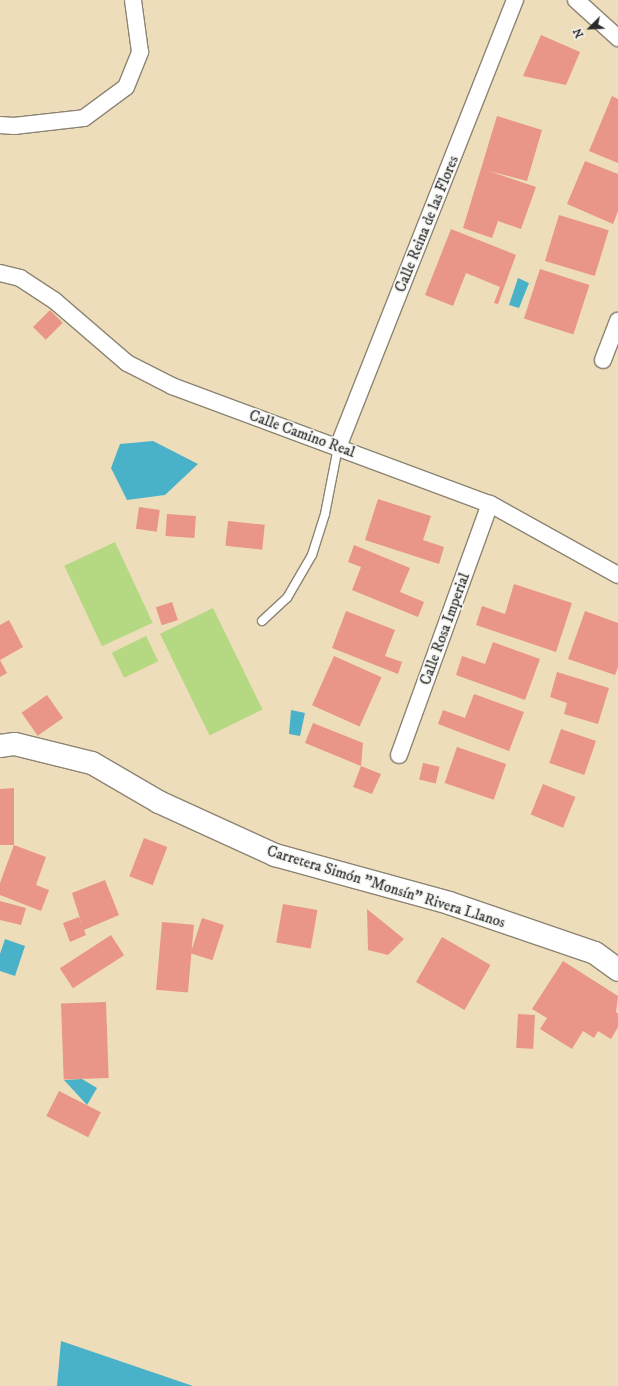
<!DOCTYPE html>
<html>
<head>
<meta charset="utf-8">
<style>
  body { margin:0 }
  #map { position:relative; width:618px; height:1386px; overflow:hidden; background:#edb; font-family:"IM FELL DW Pica",serif }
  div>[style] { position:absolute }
  .green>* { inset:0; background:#b5d982; transform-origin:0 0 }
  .water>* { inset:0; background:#49b1c8 }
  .building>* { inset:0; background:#e99587; transform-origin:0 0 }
  .roads { filter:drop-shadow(1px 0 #8c8473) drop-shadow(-1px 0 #8c8473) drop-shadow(0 1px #8c8473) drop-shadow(0 -1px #8c8473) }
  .lane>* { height:8px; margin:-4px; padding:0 4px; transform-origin:4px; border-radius:4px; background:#fff }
  .street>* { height:16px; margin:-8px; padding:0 8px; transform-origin:8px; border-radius:8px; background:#fff }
  .secondary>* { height:22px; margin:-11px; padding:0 11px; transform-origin:11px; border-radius:11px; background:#fff }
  span { translate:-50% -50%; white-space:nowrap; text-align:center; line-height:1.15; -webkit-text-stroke:3.5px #f6f6f2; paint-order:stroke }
  .street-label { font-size:15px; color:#2b2b2b }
  .north { position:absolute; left:570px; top:8px; width:40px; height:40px; -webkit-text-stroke:3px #f6f6f2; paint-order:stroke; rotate:246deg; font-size:11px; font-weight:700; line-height:16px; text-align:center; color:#2b2b2b }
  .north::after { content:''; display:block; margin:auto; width:14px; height:18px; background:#2b2b2b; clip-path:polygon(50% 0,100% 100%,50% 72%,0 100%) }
</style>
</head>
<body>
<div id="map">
  <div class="green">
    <i style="left:115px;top:542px;width:89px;height:56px;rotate:65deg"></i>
    <i style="left:213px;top:608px;width:113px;height:59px;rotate:64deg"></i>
    <i style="left:146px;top:636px;width:28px;height:38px;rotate:64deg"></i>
  </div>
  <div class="water">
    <i style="clip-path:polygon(518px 278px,529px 283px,519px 308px,509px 305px)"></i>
    <i style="clip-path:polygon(153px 441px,198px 464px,165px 495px,127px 500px,111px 468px,120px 444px)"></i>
    <i style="clip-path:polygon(291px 710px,305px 713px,300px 736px,289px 734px)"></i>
    <i style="clip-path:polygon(5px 939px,25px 946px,15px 976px,0 971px,0 954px)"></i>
    <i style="clip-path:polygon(82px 1079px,97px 1088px,87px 1105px,64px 1080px)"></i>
    <i style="clip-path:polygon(61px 1341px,193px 1386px,57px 1386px)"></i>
  </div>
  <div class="building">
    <i style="clip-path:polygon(541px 35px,580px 52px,566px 85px,523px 76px)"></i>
    <i style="clip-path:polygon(612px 96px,618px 99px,618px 163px,589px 151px)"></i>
    <i style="clip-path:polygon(497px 116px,542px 130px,527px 181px,489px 171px,536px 187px,521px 229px,498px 221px,492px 238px,463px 228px)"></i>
    <i style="clip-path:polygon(585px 161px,618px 174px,618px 211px,613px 224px,567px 204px)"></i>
    <i style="left:559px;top:215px;width:52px;height:48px;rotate:17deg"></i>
    <i style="clip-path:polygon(451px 229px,516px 255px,498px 304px,494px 303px,500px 287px,466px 273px,453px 306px,425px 295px)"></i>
    <i style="left:540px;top:269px;width:52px;height:52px;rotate:18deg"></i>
    <i style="left:50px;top:310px;width:18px;height:24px;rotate:45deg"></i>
    <i style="clip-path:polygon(378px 499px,431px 516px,423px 540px,444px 547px,439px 564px,365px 540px)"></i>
    <i style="left:139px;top:507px;width:21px;height:22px;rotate:8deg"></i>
    <i style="left:167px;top:514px;width:29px;height:22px;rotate:4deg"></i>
    <i style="left:228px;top:521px;width:37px;height:25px;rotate:6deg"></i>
    <i style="clip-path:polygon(354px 545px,410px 568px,400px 592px,424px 602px,418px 617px,352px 590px,361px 567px,348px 562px)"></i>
    <i style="clip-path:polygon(514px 584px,572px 603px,556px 652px,476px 625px,482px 606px,505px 614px)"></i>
    <i style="left:172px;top:602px;width:19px;height:17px;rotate:72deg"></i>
    <i style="clip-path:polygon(346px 611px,395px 630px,385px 656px,402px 662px,398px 674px,332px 648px)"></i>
    <i style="clip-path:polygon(585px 611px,618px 623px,618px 667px,615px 675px,568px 659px)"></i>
    <i style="clip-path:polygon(9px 620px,23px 647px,0 660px,7px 673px,0 677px,0 625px)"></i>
    <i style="clip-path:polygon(493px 642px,540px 659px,525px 700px,456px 675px,462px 656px,485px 664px)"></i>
    <i style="left:334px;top:656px;width:52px;height:54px;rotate:24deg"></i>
    <i style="clip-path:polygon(557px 672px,609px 688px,598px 724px,564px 714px,567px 703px,550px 697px)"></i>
    <i style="clip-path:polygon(474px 694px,524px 712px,509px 751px,438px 724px,443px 710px,465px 718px)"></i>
    <i style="left:47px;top:695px;width:28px;height:31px;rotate:55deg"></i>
    <i style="clip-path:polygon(313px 723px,363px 743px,361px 766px,381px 774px,372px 794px,353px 787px,361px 766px,305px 743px)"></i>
    <i style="left:561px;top:729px;width:37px;height:36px;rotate:19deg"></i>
    <i style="left:457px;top:747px;width:52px;height:38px;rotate:19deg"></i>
    <i style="left:423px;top:763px;width:17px;height:17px;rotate:13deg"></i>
    <i style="left:543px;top:784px;width:35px;height:33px;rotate:22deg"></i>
    <i style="clip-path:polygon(14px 788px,14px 845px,46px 857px,36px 885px,49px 890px,41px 911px,0 895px,0 883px,14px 845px,0 845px,0 789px)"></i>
    <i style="left:144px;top:838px;width:25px;height:41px;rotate:21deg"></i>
    <i style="clip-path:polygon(105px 880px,119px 915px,84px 930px,86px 935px,70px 942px,63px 923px,79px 917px,82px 925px,72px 893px)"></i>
    <i style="clip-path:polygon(0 901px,26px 908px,21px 925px,0 920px)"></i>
    <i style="left:283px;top:904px;width:35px;height:39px;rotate:10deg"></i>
    <i style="clip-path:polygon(367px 909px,404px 939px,388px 955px,368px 950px)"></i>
    <i style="left:202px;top:918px;width:23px;height:37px;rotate:18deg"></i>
    <i style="left:162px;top:922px;width:32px;height:68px;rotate:5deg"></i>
    <i style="left:111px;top:935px;width:24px;height:61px;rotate:57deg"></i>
    <i style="left:442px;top:937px;width:56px;height:52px;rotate:30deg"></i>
    <i style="clip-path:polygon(563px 961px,618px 996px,616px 1012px,618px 1014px,618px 1027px,611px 1039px,598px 1031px,594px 1038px,583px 1031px,572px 1049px,540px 1029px,547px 1018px,532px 1009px)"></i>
    <i style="left:106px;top:1002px;width:76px;height:45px;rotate:88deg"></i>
    <i style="left:518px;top:1014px;width:17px;height:34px;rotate:3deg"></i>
    <i style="left:59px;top:1091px;width:47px;height:28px;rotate:27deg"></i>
  </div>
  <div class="roads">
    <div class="lane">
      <i style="left:262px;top:621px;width:34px;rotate:-43deg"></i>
      <i style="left:287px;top:598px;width:50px;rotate:-59.8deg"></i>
      <i style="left:312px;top:555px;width:43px;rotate:-72.4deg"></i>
      <i style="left:325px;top:514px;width:68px;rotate:-79deg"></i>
    </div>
    <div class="street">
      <i style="left:576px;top:0;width:57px;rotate:42.1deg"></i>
      <i style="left:0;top:125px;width:14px;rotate:4deg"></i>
      <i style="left:14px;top:126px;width:70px;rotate:-6.5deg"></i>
      <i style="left:84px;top:118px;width:52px;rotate:-36.4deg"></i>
      <i style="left:126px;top:87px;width:38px;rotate:-68deg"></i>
      <i style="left:140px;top:52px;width:52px;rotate:-97.7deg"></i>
      <i style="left:0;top:273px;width:21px;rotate:14deg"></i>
      <i style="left:20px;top:278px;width:42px;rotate:33.3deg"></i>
      <i style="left:55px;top:301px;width:95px;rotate:40.7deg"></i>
      <i style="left:127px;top:363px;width:51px;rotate:27.1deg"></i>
      <i style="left:172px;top:386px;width:339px;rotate:20.4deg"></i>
      <i style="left:490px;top:504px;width:146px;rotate:29deg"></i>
      <i style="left:603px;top:360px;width:42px;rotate:-69deg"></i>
      <i style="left:338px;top:447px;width:481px;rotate:-68.4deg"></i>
      <i style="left:399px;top:755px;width:267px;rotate:-70.1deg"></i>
    </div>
    <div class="secondary">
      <i style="left:0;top:746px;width:15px;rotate:-8deg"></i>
      <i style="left:15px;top:744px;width:79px;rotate:13.9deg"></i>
      <i style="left:92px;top:763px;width:78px;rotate:30.2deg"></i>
      <i style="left:159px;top:802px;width:128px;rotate:24.6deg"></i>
      <i style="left:275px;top:855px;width:180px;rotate:15.4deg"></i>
      <i style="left:449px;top:903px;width:154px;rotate:18.9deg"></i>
      <i style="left:595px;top:953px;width:29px;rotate:36deg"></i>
    </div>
  </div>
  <div class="street-label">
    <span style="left:427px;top:224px;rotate:-68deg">Calle Reina de las Flores</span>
    <span style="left:302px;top:434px;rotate:20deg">Calle Camino Real</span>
    <span style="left:445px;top:629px;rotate:-70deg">Calle Rosa Imperial</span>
    <span style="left:386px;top:887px;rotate:17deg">Carretera Simón "Monsín" Rivera Llanos</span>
  </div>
  <div class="north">N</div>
</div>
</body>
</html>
